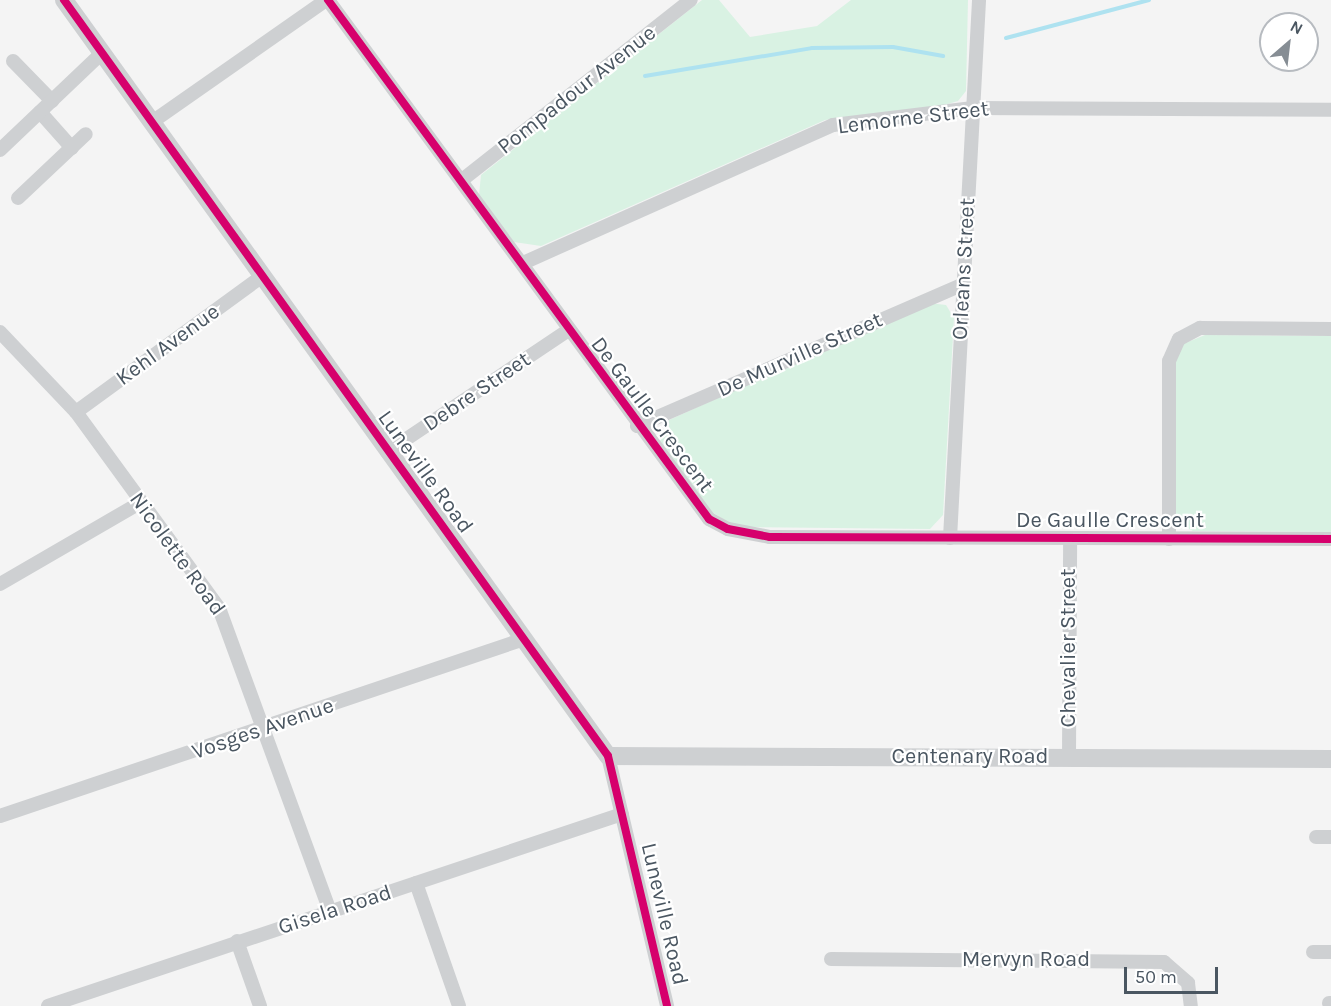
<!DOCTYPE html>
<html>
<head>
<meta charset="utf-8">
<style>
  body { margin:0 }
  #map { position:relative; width:1331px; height:1006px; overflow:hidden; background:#f4f4f4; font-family:Karla,sans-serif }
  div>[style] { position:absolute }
  .green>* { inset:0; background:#d9f2e3 }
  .stream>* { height:4px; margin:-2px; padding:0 2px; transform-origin:2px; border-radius:2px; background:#aee2f0 }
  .minor>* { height:14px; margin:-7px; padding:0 7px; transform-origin:7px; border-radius:7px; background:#ced0d2 }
  .tertiary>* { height:18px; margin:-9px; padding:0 9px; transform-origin:9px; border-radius:9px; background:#ced0d2 }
  .cycleway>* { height:8px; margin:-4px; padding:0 4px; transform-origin:4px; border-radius:4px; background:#d6006c }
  span { translate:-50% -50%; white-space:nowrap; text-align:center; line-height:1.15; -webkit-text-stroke:4.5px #fff; paint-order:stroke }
  .street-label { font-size:22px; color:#4a5661 }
  .north { position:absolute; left:1259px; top:12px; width:60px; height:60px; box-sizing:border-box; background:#fff; border:2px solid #b7bbc0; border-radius:50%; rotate:28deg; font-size:16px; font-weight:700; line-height:24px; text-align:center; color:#4a5661 }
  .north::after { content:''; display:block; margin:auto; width:21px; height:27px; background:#868d94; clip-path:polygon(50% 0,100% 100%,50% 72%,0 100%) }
  .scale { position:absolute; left:1124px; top:967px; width:94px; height:27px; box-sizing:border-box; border:3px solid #4a5661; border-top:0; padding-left:8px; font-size:18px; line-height:21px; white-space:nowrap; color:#4a5661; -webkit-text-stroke:4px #fff; paint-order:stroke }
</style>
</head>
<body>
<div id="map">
  <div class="green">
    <i style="clip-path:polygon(702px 0,719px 0,750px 37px,817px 26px,851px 0,968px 0,966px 91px,958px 101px,944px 105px,825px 120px,541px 246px,514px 242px,479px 195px,481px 175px)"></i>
    <i style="clip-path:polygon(929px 303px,946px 305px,954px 318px,943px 515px,930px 529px,736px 527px,710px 511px,659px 440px,669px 420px)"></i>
    <i style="clip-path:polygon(1205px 335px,1331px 336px,1331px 532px,1193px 531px,1176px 522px,1174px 364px,1183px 344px)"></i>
  </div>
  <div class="stream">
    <i style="left:1006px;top:38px;width:148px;rotate:-14.9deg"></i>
    <i style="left:645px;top:76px;width:169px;rotate:-9.5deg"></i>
    <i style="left:812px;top:48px;width:81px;rotate:-0.7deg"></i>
    <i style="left:893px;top:47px;width:51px;rotate:10.2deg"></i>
  </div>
  <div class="minor">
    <i style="left:328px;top:0;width:644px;rotate:53.72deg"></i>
    <i style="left:709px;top:519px;width:21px;rotate:28deg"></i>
    <i style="left:728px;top:529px;width:43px;rotate:10.8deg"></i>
    <i style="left:770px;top:537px;width:561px;rotate:0.2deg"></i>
    <i style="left:13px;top:61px;width:56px;rotate:45.7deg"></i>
    <i style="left:40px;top:112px;width:48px;rotate:48.4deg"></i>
    <i style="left:152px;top:122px;width:213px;rotate:-35deg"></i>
    <i style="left:0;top:150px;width:141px;rotate:-43.6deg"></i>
    <i style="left:462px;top:180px;width:291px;rotate:-38.2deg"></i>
    <i style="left:18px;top:198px;width:93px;rotate:-43.3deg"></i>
    <i style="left:523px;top:263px;width:339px;rotate:-24deg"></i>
    <i style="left:833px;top:125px;width:141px;rotate:-6.9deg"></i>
    <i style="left:973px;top:108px;width:358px;rotate:0.3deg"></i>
    <i style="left:0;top:332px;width:110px;rotate:46.5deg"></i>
    <i style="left:76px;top:412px;width:243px;rotate:53.9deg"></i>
    <i style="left:219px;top:608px;width:323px;rotate:69.9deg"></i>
    <i style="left:76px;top:412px;width:229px;rotate:-36.1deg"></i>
    <i style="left:637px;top:426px;width:356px;rotate:-23.5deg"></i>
    <i style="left:387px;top:452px;width:217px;rotate:-33.9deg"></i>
    <i style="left:950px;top:538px;width:539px;rotate:-86.91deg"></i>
    <i style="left:1169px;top:539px;width:178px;rotate:-90deg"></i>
    <i style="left:1169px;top:361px;width:24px;rotate:-66deg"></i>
    <i style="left:1179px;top:339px;width:24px;rotate:-28deg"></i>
    <i style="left:1200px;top:328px;width:131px;rotate:0.4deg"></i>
    <i style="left:0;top:584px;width:162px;rotate:-30.1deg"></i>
    <i style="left:608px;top:756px;width:257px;rotate:76.7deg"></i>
    <i style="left:1069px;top:757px;width:218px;rotate:-89.7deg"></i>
    <i style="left:0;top:816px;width:553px;rotate:-18.66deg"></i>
    <i style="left:1316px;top:837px;width:15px"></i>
    <i style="left:416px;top:883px;width:130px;rotate:70.7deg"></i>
    <i style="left:237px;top:941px;width:69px;rotate:70.5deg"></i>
    <i style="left:1313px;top:952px;width:18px"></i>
    <i style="left:831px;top:959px;width:333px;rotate:0.5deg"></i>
    <i style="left:1164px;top:962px;width:32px;rotate:41deg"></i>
    <i style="left:1188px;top:983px;width:23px;rotate:83deg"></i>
    <i style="left:1329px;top:1003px;width:2px"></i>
    <i style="left:48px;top:1006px;width:605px;rotate:-18.49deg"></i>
  </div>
  <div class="tertiary">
    <i style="left:64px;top:0;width:931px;rotate:54.26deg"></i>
    <i style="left:608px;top:756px;width:723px;rotate:0.24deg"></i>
  </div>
  <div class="cycleway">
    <i style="left:64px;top:0;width:931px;rotate:54.26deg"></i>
    <i style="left:608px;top:756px;width:257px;rotate:76.7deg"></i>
    <i style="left:328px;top:0;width:644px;rotate:53.72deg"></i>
    <i style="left:709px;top:519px;width:21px;rotate:28deg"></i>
    <i style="left:728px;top:529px;width:43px;rotate:10.8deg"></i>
    <i style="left:770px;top:537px;width:561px;rotate:0.2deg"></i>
  </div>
  <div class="street-label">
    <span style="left:577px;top:90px;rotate:-38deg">Pompadour Avenue</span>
    <span style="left:913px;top:118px;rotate:-7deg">Lemorne Street</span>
    <span style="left:964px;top:269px;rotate:-87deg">Orleans Street</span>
    <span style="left:168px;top:345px;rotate:-36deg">Kehl Avenue</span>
    <span style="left:800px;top:355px;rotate:-24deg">De Murville Street</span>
    <span style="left:477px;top:392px;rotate:-34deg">Debre Street</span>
    <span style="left:652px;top:415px;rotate:53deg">De Gaulle Crescent</span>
    <span style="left:425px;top:472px;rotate:54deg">Luneville Road</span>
    <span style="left:1110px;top:521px">De Gaulle Crescent</span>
    <span style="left:177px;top:554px;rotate:54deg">Nicolette Road</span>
    <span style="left:1069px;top:648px;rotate:-90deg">Chevalier Street</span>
    <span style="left:263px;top:729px;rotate:-19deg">Vosges Avenue</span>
    <span style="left:970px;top:757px">Centenary Road</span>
    <span style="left:335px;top:910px;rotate:-18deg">Gisela Road</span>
    <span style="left:664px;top:914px;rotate:77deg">Luneville Road</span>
    <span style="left:1026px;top:960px">Mervyn Road</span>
  </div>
  <div class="north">N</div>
  <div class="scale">50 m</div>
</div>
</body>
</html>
